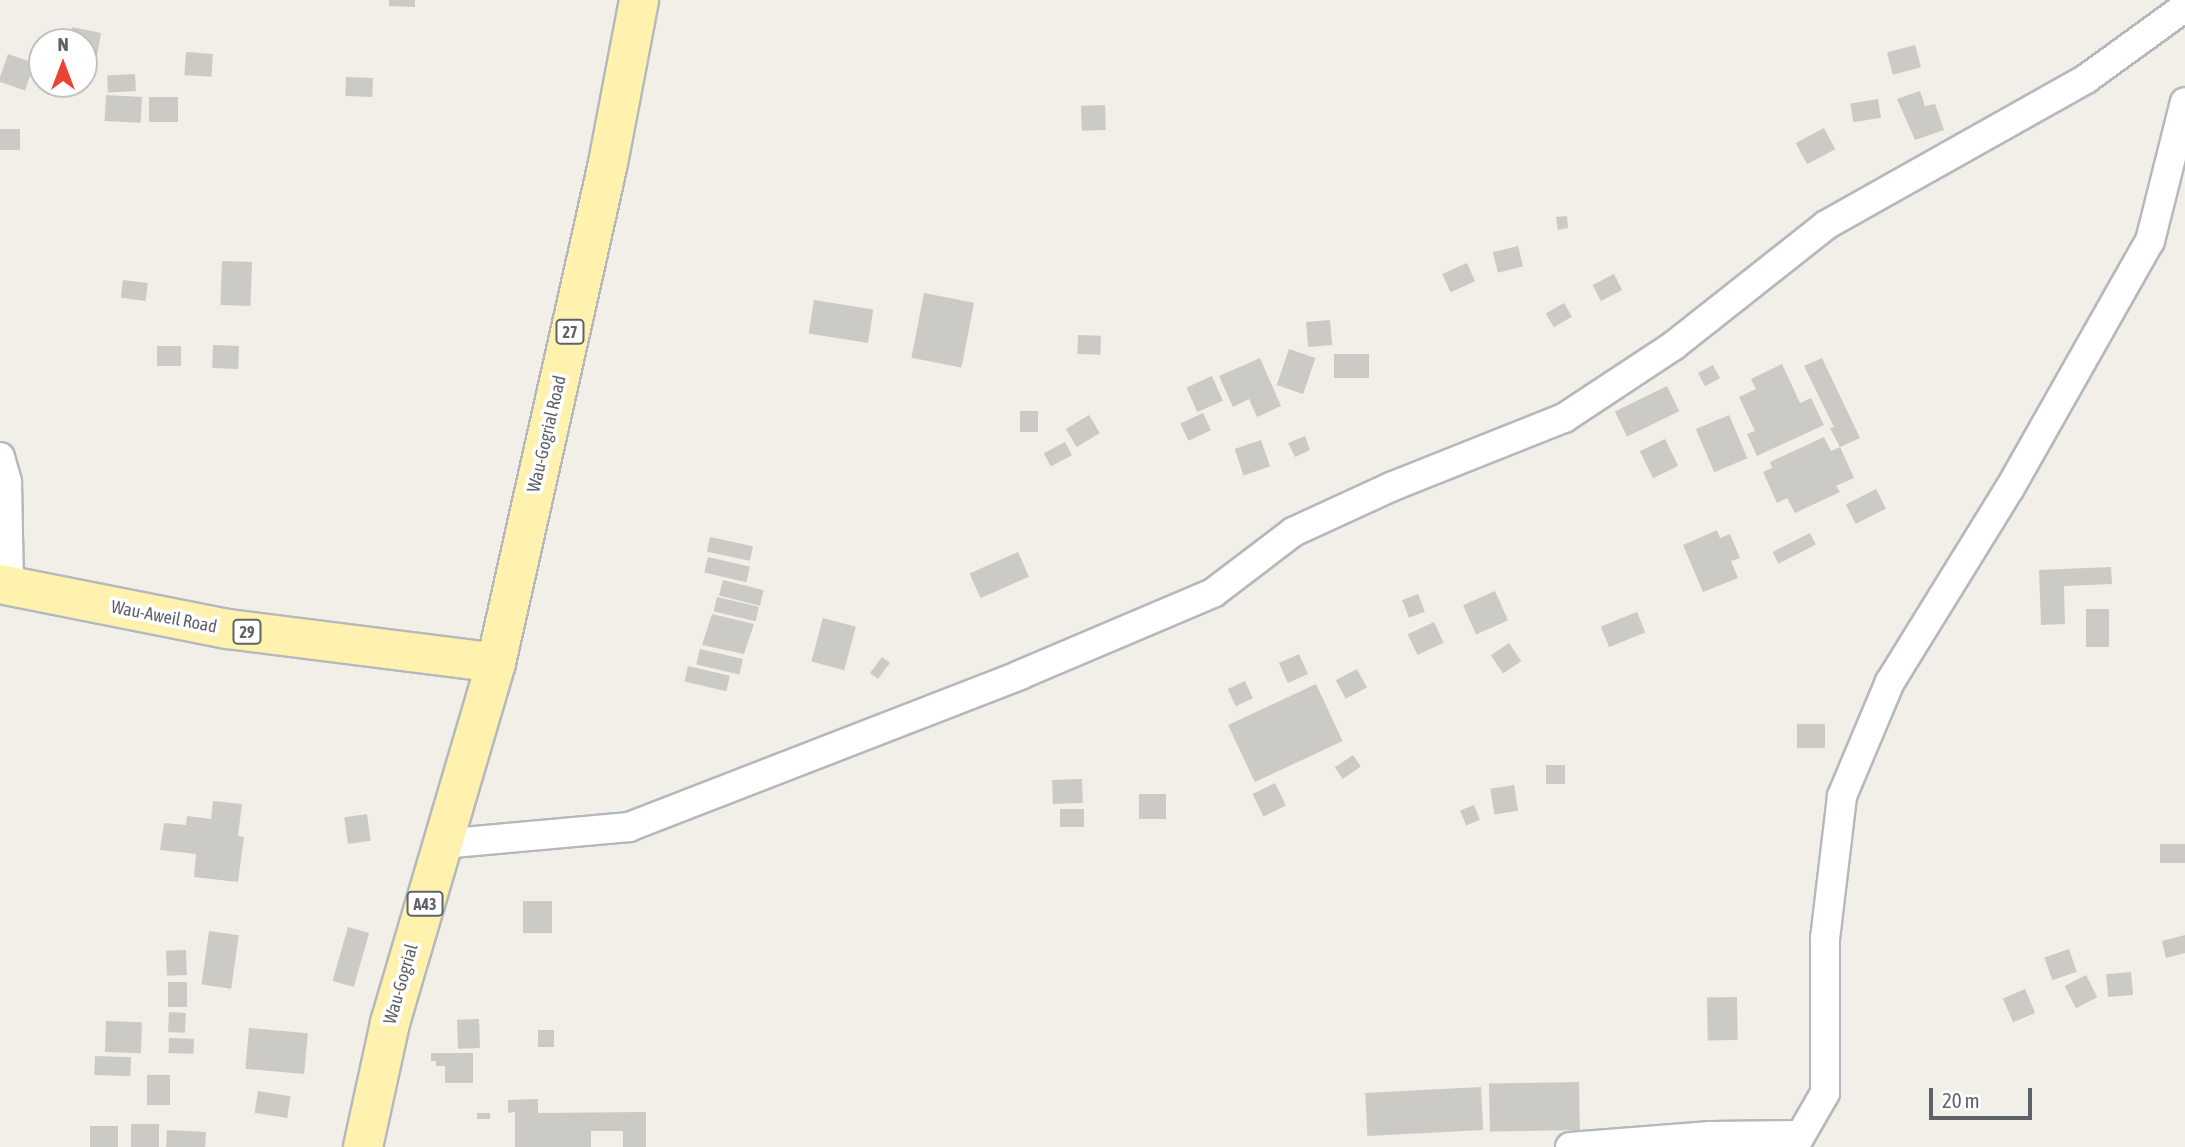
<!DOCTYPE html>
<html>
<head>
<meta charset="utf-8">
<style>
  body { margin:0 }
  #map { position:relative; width:2185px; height:1147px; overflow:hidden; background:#f1efe8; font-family:"Asap Condensed",sans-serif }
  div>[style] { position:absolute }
  .building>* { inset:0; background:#cccac5; transform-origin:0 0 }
  .roads { filter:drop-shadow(2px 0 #b5b8bc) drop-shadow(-2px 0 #b5b8bc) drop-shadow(0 2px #b5b8bc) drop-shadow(0 -2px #b5b8bc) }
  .street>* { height:28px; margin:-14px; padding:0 14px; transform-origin:14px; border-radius:14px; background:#fff }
  .primary>* { height:38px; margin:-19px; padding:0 19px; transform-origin:19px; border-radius:19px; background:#fff2af }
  span { translate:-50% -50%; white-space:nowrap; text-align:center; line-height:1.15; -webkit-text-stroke:7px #fff; paint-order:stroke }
  .shield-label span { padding:2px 5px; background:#fff; border:2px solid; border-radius:5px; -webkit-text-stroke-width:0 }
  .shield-label { font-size:16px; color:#5f6368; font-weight:700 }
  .street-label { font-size:18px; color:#5f6368 }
  .north { position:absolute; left:28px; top:28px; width:70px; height:70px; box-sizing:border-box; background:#fff; border:2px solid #bfc1c3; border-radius:50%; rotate:0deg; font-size:19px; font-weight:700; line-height:28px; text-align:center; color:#5f6368 }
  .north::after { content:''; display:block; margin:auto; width:24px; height:32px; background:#ea4335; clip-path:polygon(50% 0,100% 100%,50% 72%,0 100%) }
  .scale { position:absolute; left:1929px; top:1088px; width:103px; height:32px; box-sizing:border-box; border:4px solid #5f6368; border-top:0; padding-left:9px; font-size:21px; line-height:24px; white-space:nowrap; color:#5f6368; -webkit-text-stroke:5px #fff; paint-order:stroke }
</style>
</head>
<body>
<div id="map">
  <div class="building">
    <i style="clip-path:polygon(389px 0,415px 0,415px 7px,389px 6px)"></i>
    <i style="clip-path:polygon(72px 27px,101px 33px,97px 56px,84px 54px,84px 42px,70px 42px)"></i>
    <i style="left:1915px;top:45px;width:23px;height:29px;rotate:75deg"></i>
    <i style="left:186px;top:52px;width:27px;height:23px;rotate:4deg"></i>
    <i style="left:8px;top:54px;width:28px;height:29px;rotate:19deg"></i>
    <i style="left:135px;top:74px;width:17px;height:28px;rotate:87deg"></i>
    <i style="left:346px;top:77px;width:27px;height:19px;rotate:2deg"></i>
    <i style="clip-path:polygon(58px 84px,80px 84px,79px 90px)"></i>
    <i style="clip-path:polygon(1920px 91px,1925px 106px,1935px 104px,1944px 130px,1915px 140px,1897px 99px)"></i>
    <i style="left:106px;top:95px;width:36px;height:26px;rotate:3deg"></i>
    <i style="left:149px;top:97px;width:29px;height:25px"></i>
    <i style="left:1878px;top:99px;width:19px;height:28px;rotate:81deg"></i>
    <i style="left:1105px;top:105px;width:25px;height:24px;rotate:88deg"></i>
    <i style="left:1824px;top:128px;width:24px;height:32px;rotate:62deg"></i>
    <i style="left:0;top:129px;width:20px;height:21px"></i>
    <i style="clip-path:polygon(1567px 216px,1568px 228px,1558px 230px,1556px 217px)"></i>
    <i style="left:1518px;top:246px;width:21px;height:26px;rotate:76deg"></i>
    <i style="left:222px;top:261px;width:30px;height:44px;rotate:2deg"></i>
    <i style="left:1467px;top:263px;width:20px;height:27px;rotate:66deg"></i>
    <i style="left:1614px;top:274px;width:18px;height:24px;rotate:63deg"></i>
    <i style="left:123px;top:280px;width:25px;height:18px;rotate:7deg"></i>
    <i style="left:924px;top:293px;width:51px;height:66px;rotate:11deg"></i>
    <i style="left:814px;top:300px;width:60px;height:34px;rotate:9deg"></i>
    <i style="left:1564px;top:303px;width:16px;height:21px;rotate:60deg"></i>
    <i style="left:1330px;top:320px;width:25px;height:24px;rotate:85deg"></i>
    <i style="left:1078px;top:335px;width:23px;height:19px;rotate:2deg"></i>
    <i style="left:213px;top:345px;width:26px;height:23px;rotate:2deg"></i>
    <i style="left:181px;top:346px;width:20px;height:24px;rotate:90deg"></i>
    <i style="left:1289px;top:349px;width:28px;height:38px;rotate:19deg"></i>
    <i style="left:1334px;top:354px;width:35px;height:24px"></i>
    <i style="clip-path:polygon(1260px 358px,1281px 406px,1257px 417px,1249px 399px,1233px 407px,1219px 376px)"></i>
    <i style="clip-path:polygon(1822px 358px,1860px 438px,1840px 447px,1830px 428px,1834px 427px,1804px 366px)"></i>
    <i style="clip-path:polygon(1782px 364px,1800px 403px,1811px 398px,1824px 425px,1757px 456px,1747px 434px,1755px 431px,1739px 397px,1756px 389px,1751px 379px)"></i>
    <i style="left:1713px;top:365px;width:15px;height:17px;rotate:62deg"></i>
    <i style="left:1212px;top:376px;width:27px;height:28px;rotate:66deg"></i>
    <i style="left:1667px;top:386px;width:28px;height:58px;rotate:64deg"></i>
    <i style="left:1020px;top:411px;width:18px;height:21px"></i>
    <i style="left:1203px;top:413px;width:19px;height:25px;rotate:65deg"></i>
    <i style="left:1089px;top:415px;width:21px;height:27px;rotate:59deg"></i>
    <i style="left:1729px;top:415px;width:47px;height:36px;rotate:67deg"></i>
    <i style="clip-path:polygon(1305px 436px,1310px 450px,1295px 457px,1288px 443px)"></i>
    <i style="clip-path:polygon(1824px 437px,1831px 451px,1840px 447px,1854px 478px,1836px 486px,1840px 492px,1795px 513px,1787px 498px,1777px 503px,1763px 472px,1772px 468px,1770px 462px)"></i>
    <i style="left:1665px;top:439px;width:30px;height:28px;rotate:64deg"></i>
    <i style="left:1261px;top:440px;width:28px;height:28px;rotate:71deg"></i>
    <i style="left:1065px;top:442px;width:15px;height:24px;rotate:62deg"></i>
    <i style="left:1876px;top:489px;width:22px;height:34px;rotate:63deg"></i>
    <i style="clip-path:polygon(1717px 530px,1720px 538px,1730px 534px,1740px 558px,1731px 561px,1738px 578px,1703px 592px,1683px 545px)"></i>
    <i style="left:1810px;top:533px;width:13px;height:42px;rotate:63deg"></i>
    <i style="left:710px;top:537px;width:44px;height:15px;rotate:12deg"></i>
    <i style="left:1018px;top:552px;width:27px;height:53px;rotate:66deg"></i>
    <i style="left:708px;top:557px;width:43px;height:16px;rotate:13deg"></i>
    <i style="clip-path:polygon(2111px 567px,2112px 584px,2064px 586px,2065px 624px,2041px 625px,2039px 570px)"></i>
    <i style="left:723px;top:580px;width:42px;height:16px;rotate:14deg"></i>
    <i style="left:1495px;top:591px;width:32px;height:35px;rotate:66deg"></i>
    <i style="left:1418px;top:594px;width:19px;height:17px;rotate:69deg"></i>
    <i style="left:717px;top:597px;width:43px;height:15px;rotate:13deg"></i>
    <i style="left:2086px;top:609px;width:23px;height:38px"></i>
    <i style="left:1637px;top:612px;width:22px;height:39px;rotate:68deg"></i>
    <i style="clip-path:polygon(712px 614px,754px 624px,744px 654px,702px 645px)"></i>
    <i style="left:823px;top:618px;width:34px;height:45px;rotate:15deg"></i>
    <i style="left:1434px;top:622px;width:23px;height:29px;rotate:65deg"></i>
    <i style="left:1509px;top:643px;width:22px;height:22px;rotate:56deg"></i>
    <i style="left:700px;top:649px;width:44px;height:16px;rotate:13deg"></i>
    <i style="left:1299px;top:654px;width:22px;height:22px;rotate:66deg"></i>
    <i style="left:882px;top:657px;width:10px;height:20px;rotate:37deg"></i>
    <i style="left:688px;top:666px;width:43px;height:16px;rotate:13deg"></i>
    <i style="left:1357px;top:669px;width:21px;height:24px;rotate:62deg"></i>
    <i style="left:1245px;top:681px;width:19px;height:19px;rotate:65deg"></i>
    <i style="left:1316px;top:684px;width:63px;height:97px;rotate:65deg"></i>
    <i style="left:1797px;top:724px;width:28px;height:24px"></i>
    <i style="left:1353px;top:755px;width:14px;height:22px;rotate:56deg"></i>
    <i style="left:1546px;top:765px;width:19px;height:19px"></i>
    <i style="left:1082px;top:779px;width:24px;height:30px;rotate:88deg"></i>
    <i style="left:1275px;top:783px;width:25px;height:25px;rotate:64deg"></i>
    <i style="left:1514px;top:785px;width:26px;height:24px;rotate:81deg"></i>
    <i style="left:1166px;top:794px;width:25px;height:27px;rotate:90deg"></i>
    <i style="clip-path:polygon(213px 801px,242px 804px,238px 836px,244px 837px,238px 882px,194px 877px,196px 854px,160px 850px,164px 823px,186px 825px,187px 816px,211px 819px)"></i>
    <i style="left:1474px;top:805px;width:16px;height:15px;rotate:68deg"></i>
    <i style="left:1084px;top:809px;width:18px;height:24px;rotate:90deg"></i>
    <i style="left:367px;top:814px;width:27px;height:23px;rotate:82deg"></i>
    <i style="left:2185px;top:844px;width:19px;height:25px;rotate:90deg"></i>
    <i style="left:552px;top:901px;width:32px;height:29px;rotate:90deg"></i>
    <i style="left:348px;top:927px;width:22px;height:56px;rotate:16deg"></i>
    <i style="left:209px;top:931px;width:30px;height:54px;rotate:8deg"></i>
    <i style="clip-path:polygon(2185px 935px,2185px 953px,2166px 958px,2162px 941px)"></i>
    <i style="left:2069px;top:949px;width:24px;height:26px;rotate:71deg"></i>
    <i style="left:186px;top:950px;width:25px;height:20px;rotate:88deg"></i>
    <i style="left:2131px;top:972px;width:23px;height:25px;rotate:85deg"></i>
    <i style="left:2086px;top:975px;width:25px;height:24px;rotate:63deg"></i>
    <i style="left:168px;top:982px;width:19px;height:25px"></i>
    <i style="left:2025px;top:989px;width:26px;height:24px;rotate:67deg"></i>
    <i style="left:1737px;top:997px;width:43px;height:30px;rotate:89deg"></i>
    <i style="left:169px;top:1012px;width:17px;height:20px;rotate:3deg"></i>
    <i style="left:479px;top:1019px;width:29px;height:22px;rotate:88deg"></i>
    <i style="left:106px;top:1021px;width:36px;height:31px;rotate:2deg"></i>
    <i style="left:249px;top:1028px;width:59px;height:41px;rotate:5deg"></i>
    <i style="left:538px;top:1030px;width:16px;height:17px"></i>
    <i style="left:169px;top:1038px;width:25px;height:15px;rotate:2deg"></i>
    <i style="clip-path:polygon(431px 1053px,473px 1053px,473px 1083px,445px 1083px,445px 1066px,436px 1066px,436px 1061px,431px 1061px)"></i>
    <i style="left:95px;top:1056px;width:36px;height:19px;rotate:2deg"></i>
    <i style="left:147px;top:1075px;width:23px;height:30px"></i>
    <i style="left:1579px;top:1082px;width:48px;height:90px;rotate:89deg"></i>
    <i style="left:1481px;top:1087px;width:43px;height:116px;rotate:87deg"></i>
    <i style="left:258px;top:1091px;width:33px;height:22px;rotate:9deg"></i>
    <i style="clip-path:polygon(538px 1099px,538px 1113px,646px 1112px,646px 1147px,623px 1147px,623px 1131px,591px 1131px,591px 1147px,515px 1147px,515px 1112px,508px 1113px,508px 1100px)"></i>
    <i style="left:490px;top:1113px;width:6px;height:13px;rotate:90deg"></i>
    <i style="left:131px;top:1124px;width:28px;height:23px"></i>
    <i style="left:90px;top:1126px;width:28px;height:21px"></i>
    <i style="left:167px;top:1130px;width:39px;height:17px;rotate:3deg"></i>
  </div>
  <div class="roads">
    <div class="street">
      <i style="left:0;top:457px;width:26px;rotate:74deg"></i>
      <i style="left:7px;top:482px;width:104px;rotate:88.9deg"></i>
      <i style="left:442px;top:844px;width:188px;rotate:-5.2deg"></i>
      <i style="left:629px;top:827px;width:420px;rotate:-21.2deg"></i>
      <i style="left:1020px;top:675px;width:210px;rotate:-23deg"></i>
      <i style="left:1213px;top:593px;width:101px;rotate:-37.3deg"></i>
      <i style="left:1293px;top:532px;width:110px;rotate:-24.7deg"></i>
      <i style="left:1393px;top:486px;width:184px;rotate:-21.7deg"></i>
      <i style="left:1564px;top:418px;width:131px;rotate:-33.4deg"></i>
      <i style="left:1673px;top:346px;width:195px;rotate:-38.3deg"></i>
      <i style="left:1826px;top:225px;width:298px;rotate:-29.3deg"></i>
      <i style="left:2086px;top:79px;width:122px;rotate:-36deg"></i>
      <i style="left:1570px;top:1147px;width:141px;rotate:-4.5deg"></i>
      <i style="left:1711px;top:1136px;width:89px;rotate:-0.6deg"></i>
      <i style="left:1794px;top:1147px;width:62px;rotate:-60.1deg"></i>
      <i style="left:1825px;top:1093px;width:154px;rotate:-90deg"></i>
      <i style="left:1825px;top:939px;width:144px;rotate:-83.2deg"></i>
      <i style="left:1842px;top:796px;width:124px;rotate:-67.2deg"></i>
      <i style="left:1890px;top:682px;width:228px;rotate:-58.3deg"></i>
      <i style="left:2010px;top:488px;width:284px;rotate:-60.5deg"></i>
      <i style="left:2150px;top:241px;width:143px;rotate:-75.9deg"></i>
    </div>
    <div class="primary">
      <i style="left:0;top:584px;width:232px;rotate:11.2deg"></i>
      <i style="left:228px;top:629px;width:270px;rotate:7.2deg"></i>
      <i style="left:363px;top:1147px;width:127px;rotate:-77.7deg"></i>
      <i style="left:390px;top:1023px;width:375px;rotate:-73.6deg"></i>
      <i style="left:496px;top:663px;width:512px;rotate:-77.37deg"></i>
      <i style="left:608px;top:163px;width:166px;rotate:-79.2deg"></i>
    </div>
  </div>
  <div class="shield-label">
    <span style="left:570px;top:332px">27</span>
    <span style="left:247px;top:632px">29</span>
    <span style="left:425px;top:904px">A43</span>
  </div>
  <div class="street-label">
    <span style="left:547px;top:434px;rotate:-77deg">Wau-Gogrial Road</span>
    <span style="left:164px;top:617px;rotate:11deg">Wau-Aweil Road</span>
    <span style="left:401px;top:984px;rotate:-74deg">Wau-Gogrial</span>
  </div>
  <div class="north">N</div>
  <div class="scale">20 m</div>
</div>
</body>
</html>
